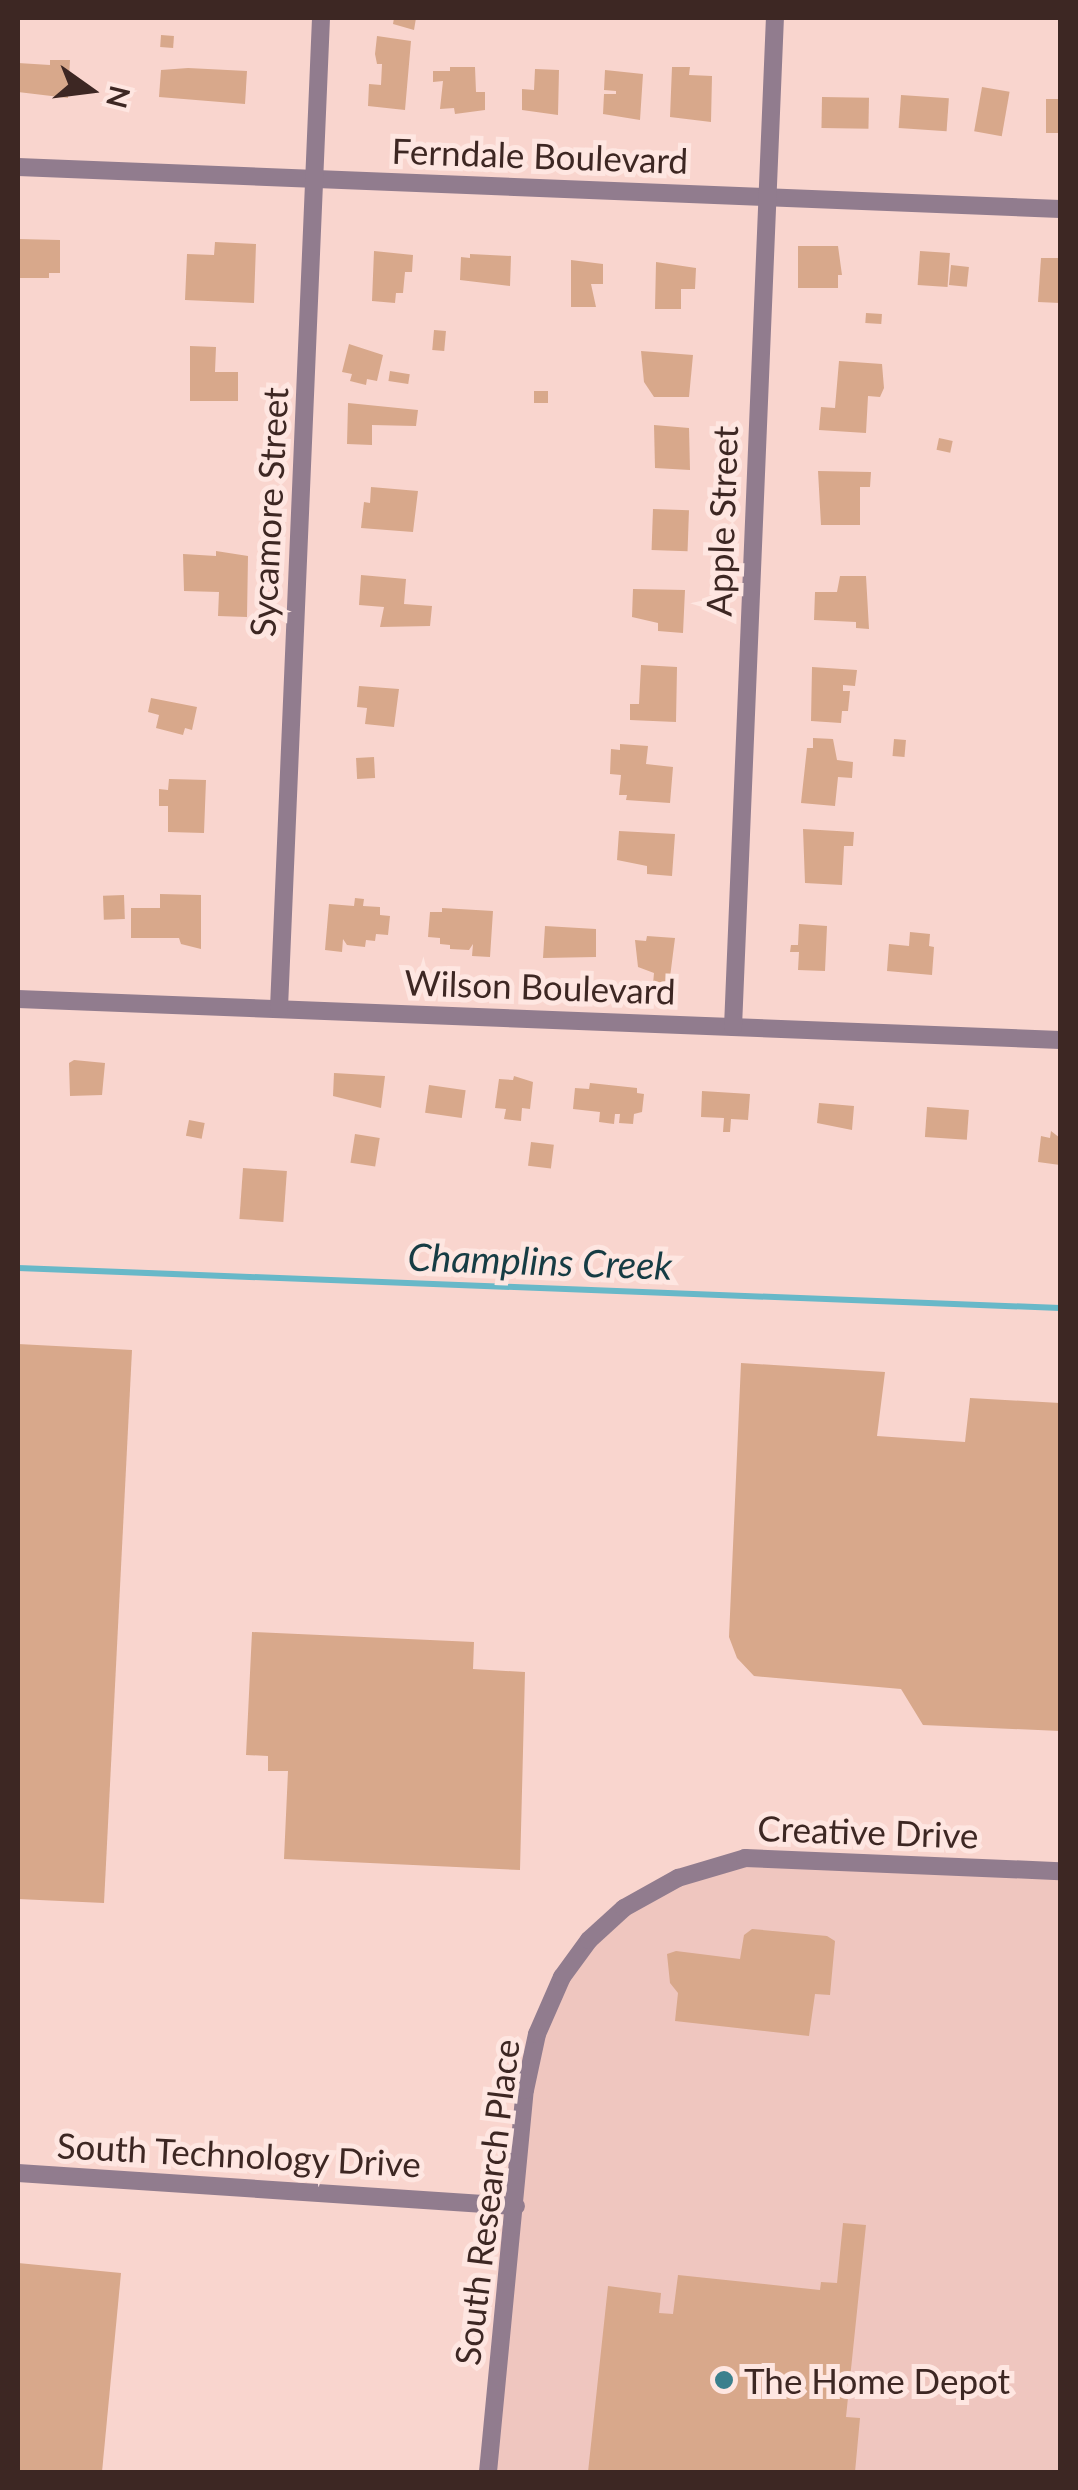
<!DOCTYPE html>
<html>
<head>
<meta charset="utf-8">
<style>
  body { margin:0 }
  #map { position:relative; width:1078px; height:2490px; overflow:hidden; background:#f9d5ce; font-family:Lato,sans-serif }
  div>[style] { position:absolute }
  .built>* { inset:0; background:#efc6bf }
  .stream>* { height:6px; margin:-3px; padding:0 3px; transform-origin:3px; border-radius:3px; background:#68b8c8 }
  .building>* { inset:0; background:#d8a88b; transform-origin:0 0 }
  .minor>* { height:18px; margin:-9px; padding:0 9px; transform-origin:9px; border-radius:9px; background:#917c8e }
  .dots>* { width:28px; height:28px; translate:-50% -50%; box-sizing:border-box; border:5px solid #fee6e1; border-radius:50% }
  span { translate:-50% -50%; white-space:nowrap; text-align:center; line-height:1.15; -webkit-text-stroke:10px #fee6e1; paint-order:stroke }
  .street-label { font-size:35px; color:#3d2723 }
  .poi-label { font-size:35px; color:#3d2723 }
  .left { translate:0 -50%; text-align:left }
  .water-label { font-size:38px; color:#163c44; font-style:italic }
  .frame { position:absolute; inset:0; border:20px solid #3d2723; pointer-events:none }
  .north { position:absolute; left:40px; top:40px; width:100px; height:100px; -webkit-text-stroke:8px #fee6e1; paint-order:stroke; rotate:104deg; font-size:28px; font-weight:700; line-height:40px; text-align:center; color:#3d2723 }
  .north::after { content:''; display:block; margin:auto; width:35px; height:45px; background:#3d2723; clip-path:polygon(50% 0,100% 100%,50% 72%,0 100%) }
</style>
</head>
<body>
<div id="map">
  <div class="built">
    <i style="clip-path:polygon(745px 1858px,1060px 1871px,1060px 2472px,488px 2472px,525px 2090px,562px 1977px,624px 1908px)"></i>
  </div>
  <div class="stream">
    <i style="left:18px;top:1268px;width:1043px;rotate:2.2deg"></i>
  </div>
  <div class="building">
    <i style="clip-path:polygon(394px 18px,416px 18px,414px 30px,393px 24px)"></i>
    <i style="left:161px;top:35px;width:13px;height:12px;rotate:4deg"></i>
    <i style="clip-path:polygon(377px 36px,411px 41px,405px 110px,368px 106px,369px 84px,381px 85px,382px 64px,377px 64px,375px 54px)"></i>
    <i style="clip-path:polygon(50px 60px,70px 60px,68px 98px,18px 92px,18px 63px,50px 65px)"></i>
    <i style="clip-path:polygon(450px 67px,475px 67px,476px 92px,485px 92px,485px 110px,455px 114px,454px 108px,440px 109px,443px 81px,433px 82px,433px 71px,450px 71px)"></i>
    <i style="clip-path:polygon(672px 67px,690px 67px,689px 75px,712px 76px,711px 122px,670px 117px)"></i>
    <i style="clip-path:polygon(188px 68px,247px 71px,245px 104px,159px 97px,161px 70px)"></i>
    <i style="clip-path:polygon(535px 69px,559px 70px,558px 115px,522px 110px,522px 89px,534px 90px)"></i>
    <i style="clip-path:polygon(605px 70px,643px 74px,640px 120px,603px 114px,604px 94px,616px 94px,616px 91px,604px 90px)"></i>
    <i style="left:982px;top:87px;width:28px;height:45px;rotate:10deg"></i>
    <i style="left:901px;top:95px;width:48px;height:33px;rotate:4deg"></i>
    <i style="left:822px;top:97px;width:47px;height:31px;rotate:1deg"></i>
    <i style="left:1046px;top:99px;width:14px;height:34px"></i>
    <i style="clip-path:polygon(18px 239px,60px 240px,60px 273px,49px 273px,49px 278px,19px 278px)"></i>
    <i style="clip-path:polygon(215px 242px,256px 244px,254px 303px,185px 300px,187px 254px,214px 255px)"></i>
    <i style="clip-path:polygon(798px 246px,838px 246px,842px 275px,838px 275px,838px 288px,798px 288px)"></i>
    <i style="clip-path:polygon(374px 251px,413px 255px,412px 272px,405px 272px,403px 293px,396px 293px,395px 303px,372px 301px)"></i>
    <i style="left:920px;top:251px;width:30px;height:34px;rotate:4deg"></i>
    <i style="clip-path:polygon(470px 254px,511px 256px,510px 286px,460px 280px,461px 257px,470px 258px)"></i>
    <i style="clip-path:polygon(1041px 258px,1060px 258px,1060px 303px,1038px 302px)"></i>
    <i style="clip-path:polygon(571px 260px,603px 264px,603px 284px,591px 284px,596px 307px,571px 307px)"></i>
    <i style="clip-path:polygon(656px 262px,696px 268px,695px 289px,681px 289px,681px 309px,655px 309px)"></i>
    <i style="left:951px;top:265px;width:18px;height:20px;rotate:6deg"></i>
    <i style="left:866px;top:313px;width:16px;height:10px;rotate:4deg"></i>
    <i style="left:434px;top:330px;width:12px;height:20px;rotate:5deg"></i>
    <i style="clip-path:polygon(349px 344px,383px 355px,377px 381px,367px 379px,366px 385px,350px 381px,352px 374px,342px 372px)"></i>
    <i style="clip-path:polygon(190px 346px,216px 347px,215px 372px,238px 372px,238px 401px,190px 401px)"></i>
    <i style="clip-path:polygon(641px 351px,693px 355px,689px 397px,654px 397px,644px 382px)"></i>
    <i style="clip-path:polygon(839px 361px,882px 364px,884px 388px,880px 397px,868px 396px,866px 433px,819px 430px,821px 407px,835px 408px)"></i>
    <i style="left:390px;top:371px;width:20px;height:10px;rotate:9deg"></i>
    <i style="left:534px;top:391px;width:14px;height:12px"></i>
    <i style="clip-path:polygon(348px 403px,418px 410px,416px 426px,372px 425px,372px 445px,347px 444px)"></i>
    <i style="clip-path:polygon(654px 425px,689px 428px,690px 470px,655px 468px)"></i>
    <i style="left:939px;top:438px;width:14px;height:12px;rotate:12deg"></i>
    <i style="clip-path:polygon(818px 471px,871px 472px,870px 487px,860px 487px,860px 525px,821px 525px)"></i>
    <i style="clip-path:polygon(371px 487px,418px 491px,413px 532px,361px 528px,364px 502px,370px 503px)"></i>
    <i style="left:653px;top:509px;width:36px;height:41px;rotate:2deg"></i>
    <i style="clip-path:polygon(216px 551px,248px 556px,247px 617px,218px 616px,219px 592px,184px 591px,183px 554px,216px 556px)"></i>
    <i style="clip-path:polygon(361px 575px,406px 579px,404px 604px,432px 606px,430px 626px,380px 627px,384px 607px,359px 605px)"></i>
    <i style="clip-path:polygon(840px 576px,866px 576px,869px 629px,856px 628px,856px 622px,814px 620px,815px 592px,837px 592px)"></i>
    <i style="clip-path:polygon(633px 589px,685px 590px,683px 633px,658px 631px,658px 623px,632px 617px)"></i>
    <i style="clip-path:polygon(641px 665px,677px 667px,676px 722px,630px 720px,630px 704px,639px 704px)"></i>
    <i style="clip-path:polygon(812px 667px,857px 670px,855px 686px,843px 685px,843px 691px,850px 691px,848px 711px,842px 711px,841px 723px,811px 721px)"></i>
    <i style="clip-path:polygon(359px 686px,399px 689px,394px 727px,365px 724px,367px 708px,357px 707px)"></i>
    <i style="clip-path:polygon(151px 698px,197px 707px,192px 730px,185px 728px,183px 735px,156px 728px,159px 715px,148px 712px)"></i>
    <i style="clip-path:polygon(813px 738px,833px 739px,837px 760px,853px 762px,852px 778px,838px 777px,835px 806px,801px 803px,807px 748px,813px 748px)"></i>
    <i style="left:894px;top:739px;width:12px;height:17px;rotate:5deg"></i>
    <i style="clip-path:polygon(620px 744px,648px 746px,646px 764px,673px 767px,670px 803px,626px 800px,627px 795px,619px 795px,621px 775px,610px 774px,611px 749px,620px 750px)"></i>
    <i style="left:374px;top:757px;width:21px;height:18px;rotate:87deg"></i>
    <i style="clip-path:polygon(169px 779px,206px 780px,204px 833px,168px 832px,168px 806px,159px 806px,159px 789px,168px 790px)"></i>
    <i style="clip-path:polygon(803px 829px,854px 832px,853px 846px,844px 846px,842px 885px,805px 883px)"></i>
    <i style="clip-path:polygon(619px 831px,675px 834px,672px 876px,647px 874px,647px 866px,617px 860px)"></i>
    <i style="clip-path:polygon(160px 894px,201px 895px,201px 949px,181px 944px,179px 938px,131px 938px,131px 908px,160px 908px)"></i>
    <i style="left:124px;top:895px;width:24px;height:21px;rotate:88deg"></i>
    <i style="clip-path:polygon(355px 898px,364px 899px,363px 906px,380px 907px,380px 915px,390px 916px,388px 935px,376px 934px,375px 941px,366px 940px,365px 947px,347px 945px,343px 939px,342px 952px,325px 950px,329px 904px,354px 906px)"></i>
    <i style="clip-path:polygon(442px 908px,493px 911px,490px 957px,472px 956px,473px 944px,469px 950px,450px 949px,450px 945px,440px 944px,440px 938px,428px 937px,430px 912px,442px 912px)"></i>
    <i style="clip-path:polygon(799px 924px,827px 926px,825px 971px,798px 970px,799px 952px,790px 952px,791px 945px,798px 945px)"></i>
    <i style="clip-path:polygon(545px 926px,596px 929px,596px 957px,543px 958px)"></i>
    <i style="clip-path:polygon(910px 932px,930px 934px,929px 946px,934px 947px,932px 975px,887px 971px,889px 944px,909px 946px)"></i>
    <i style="clip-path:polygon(647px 936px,675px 938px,669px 985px,653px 984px,654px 973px,638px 967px,635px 940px,646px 941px)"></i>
    <i style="clip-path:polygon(74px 1060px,105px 1063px,102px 1095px,70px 1096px,69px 1063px)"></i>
    <i style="clip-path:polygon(334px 1073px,385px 1076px,381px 1108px,333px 1096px)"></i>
    <i style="clip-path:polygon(514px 1076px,533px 1082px,530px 1109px,522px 1108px,521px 1121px,504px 1119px,506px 1109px,495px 1108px,499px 1079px,513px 1080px)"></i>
    <i style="clip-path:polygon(590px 1083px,637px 1088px,637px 1093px,644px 1094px,642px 1112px,634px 1114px,633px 1124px,619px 1123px,620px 1114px,615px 1114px,614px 1124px,599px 1122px,600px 1112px,573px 1109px,575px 1088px,589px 1089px)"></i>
    <i style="left:429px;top:1085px;width:37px;height:28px;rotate:8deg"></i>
    <i style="clip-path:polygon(702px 1091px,750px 1094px,748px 1120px,731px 1119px,730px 1132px,723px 1132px,724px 1118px,701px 1117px)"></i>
    <i style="clip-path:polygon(819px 1103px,854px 1106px,852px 1130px,817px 1123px)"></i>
    <i style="left:927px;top:1107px;width:42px;height:30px;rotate:4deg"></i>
    <i style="left:189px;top:1120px;width:16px;height:16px;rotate:11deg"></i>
    <i style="clip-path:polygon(1051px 1131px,1060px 1138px,1060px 1165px,1038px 1162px,1041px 1136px,1050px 1138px)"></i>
    <i style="left:355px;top:1134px;width:25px;height:29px;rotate:9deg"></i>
    <i style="left:531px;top:1142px;width:23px;height:24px;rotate:7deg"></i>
    <i style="left:243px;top:1168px;width:44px;height:51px;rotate:4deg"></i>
    <i style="clip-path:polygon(18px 1344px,132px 1350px,104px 1903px,18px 1899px)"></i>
    <i style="clip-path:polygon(741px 1363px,885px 1372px,877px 1436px,965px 1442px,970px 1398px,1060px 1403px,1060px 1731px,923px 1725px,901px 1689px,754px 1676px,737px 1658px,729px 1637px)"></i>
    <i style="clip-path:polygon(252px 1632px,474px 1642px,473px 1669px,525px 1672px,520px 1870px,284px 1859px,288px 1771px,268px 1771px,268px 1756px,246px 1755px)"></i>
    <i style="clip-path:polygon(752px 1929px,827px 1936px,835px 1941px,830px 1995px,815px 1994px,809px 2036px,675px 2021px,678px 1993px,670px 1983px,667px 1954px,676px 1951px,740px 1959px,744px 1935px)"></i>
    <i style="clip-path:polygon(843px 2223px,866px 2225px,846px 2417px,860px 2418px,855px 2472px,588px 2472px,608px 2286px,661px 2293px,659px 2313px,673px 2314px,678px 2275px,820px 2290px,821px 2282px,837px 2283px)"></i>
    <i style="clip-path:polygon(18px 2263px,121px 2273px,102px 2472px,18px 2472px)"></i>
  </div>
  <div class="minor">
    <i style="left:18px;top:167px;width:1043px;rotate:2.31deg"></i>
    <i style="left:18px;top:999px;width:1043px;rotate:2.25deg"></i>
    <i style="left:279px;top:1008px;width:991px;rotate:-87.57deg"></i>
    <i style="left:733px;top:1027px;width:1010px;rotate:-87.62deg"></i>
    <i style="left:18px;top:2173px;width:499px;rotate:3.8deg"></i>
    <i style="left:488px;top:2472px;width:384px;rotate:-84.5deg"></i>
    <i style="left:525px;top:2090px;width:57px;rotate:-77.9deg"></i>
    <i style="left:537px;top:2034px;width:62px;rotate:-66.3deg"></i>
    <i style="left:562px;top:1977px;width:46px;rotate:-53.9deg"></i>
    <i style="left:589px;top:1940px;width:47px;rotate:-42.4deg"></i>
    <i style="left:624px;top:1908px;width:62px;rotate:-29.1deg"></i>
    <i style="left:678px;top:1878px;width:70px;rotate:-16.6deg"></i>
    <i style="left:745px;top:1858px;width:315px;rotate:2.4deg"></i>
  </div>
  <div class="dots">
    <i style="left:724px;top:2380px;background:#3b808d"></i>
  </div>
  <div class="street-label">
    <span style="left:540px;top:155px;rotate:2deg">Ferndale Boulevard</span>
    <span style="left:268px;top:512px;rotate:-87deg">Sycamore Street</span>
    <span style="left:721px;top:521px;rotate:-88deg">Apple Street</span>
    <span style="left:540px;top:986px;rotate:2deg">Wilson Boulevard</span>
    <span style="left:868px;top:1831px;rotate:2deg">Creative Drive</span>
    <span style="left:239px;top:2154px;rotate:3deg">South Technology Drive</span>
    <span style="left:486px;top:2202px;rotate:-83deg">South Research Place</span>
  </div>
  <div class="poi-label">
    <span class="left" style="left:744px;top:2380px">The Home Depot</span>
  </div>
  <div class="water-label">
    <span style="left:540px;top:1261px;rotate:2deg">Champlins Creek</span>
  </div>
  <div class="frame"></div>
  <div class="north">N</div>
</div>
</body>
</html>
